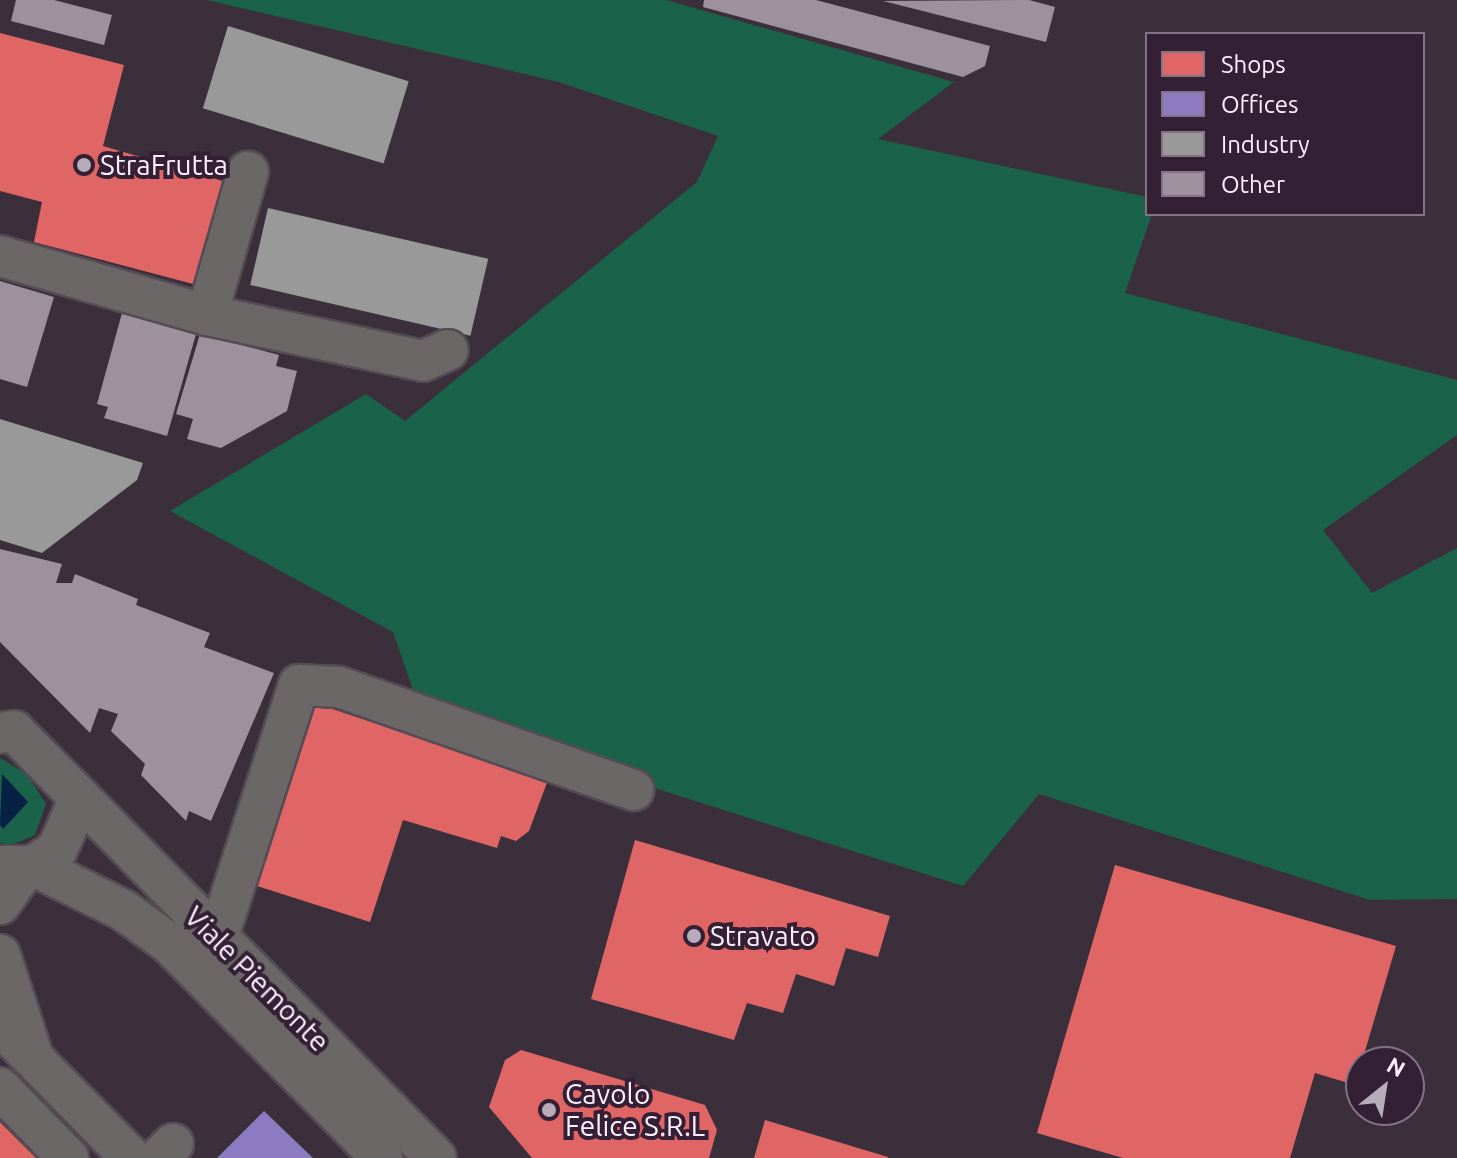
<!DOCTYPE html>
<html>
<head>
<meta charset="utf-8">
<style>
  body { margin:0 }
  #map { position:relative; width:1457px; height:1158px; overflow:hidden; background:#3a2f3b; font-family:Ubuntu,sans-serif }
  div>[style] { position:absolute }
  .green>* { inset:0; background:#1b624b }
  .water>* { inset:0; background:#062144 }
  .shops>* { inset:0; background:#e06666 }
  .offices>* { inset:0; background:#8e7cc3 }
  .industry>* { inset:0; background:#999; transform-origin:0 0 }
  .building>* { inset:0; background:#9c919d }
  .roads { filter:drop-shadow(2px 0 #554b55) drop-shadow(-2px 0 #554b55) drop-shadow(0 2px #554b55) drop-shadow(0 -2px #554b55) }
  .minor>* { height:40px; margin:-20px; padding:0 20px; transform-origin:20px; border-radius:20px; background:#6a6766 }
  .dots>* { width:22px; height:22px; translate:-50% -50%; box-sizing:border-box; border:4px solid #342035; border-radius:50% }
  span { translate:-50% -50%; white-space:nowrap; text-align:center; line-height:1.15; -webkit-text-stroke:8px #342035; paint-order:stroke }
  .poi-label { font-size:28px; color:#fef0fe }
  .left { translate:0 -50%; text-align:left }
  .street-label { font-size:28px; color:#fef0fe }
  .legend { position:absolute; left:1145px; top:32px; width:280px; height:184px; box-sizing:border-box; background:#342035; border:2px solid #857385; margin:0; padding:10px 14px; list-style:none; font-size:24px; color:#fef0fe }
  .legend li { display:flex; align-items:center; gap:16px; height:40px }
  .legend b { width:40px; border:2px solid #857385 }
  .north { position:absolute; left:1345px; top:1046px; width:80px; height:80px; box-sizing:border-box; background:#342035; border:2px solid #857385; border-radius:50%; rotate:30deg; font-size:22px; font-weight:700; line-height:32px; text-align:center; color:#fef0fe }
  .north::after { content:''; display:block; margin:auto; width:28px; height:36px; background:#b9acba; clip-path:polygon(50% 0,100% 100%,50% 72%,0 100%) }
</style>
</head>
<body>
<div id="map">
  <div class="green">
    <i style="clip-path:polygon(207px 0,666px 0,954px 82px,878px 139px,1147px 197px,1152px 214px,1125px 293px,1457px 380px,1457px 435px,1323px 530px,1372px 593px,1457px 548px,1457px 899px,1370px 900px,1039px 794px,963px 886px,648px 786px,417px 701px,393px 632px,170px 511px,366px 394px,405px 421px,697px 182px,718px 136px,559px 82px)"></i>
    <i style="clip-path:polygon(0 758px,27px 774px,46px 804px,35px 835px,11px 845px,0 843px)"></i>
  </div>
  <div class="water">
    <i style="clip-path:polygon(2px 774px,28px 802px,3px 829px,0 825px)"></i>
  </div>
  <div class="shops">
    <i style="clip-path:polygon(0 33px,124px 65px,103px 146px,233px 184px,197px 285px,34px 242px,42px 202px,0 191px)"></i>
    <i style="clip-path:polygon(314px 703px,548px 780px,529px 831px,516px 841px,501px 836px,497px 848px,403px 820px,370px 922px,257px 886px)"></i>
    <i style="clip-path:polygon(635px 840px,890px 916px,878px 957px,846px 948px,834px 986px,796px 974px,783px 1013px,747px 1003px,734px 1040px,591px 999px)"></i>
    <i style="clip-path:polygon(1115px 865px,1396px 946px,1355px 1085px,1315px 1073px,1290px 1158px,1123px 1158px,1037px 1133px)"></i>
    <i style="clip-path:polygon(521px 1050px,705px 1105px,717px 1130px,709px 1158px,532px 1158px,489px 1107px,505px 1060px)"></i>
    <i style="clip-path:polygon(765px 1120px,888px 1157px,888px 1158px,754px 1158px)"></i>
    <i style="clip-path:polygon(0 1122px,36px 1158px,0 1158px)"></i>
  </div>
  <div class="offices">
    <i style="clip-path:polygon(264px 1111px,313px 1158px,217px 1158px)"></i>
  </div>
  <div class="industry">
    <i style="left:228px;top:26px;width:189px;height:86px;rotate:17deg"></i>
    <i style="left:268px;top:208px;width:226px;height:79px;rotate:13deg"></i>
    <i style="clip-path:polygon(0 419px,143px 463px,137px 480px,42px 553px,0 540px)"></i>
  </div>
  <div class="building">
    <i style="clip-path:polygon(16px 0,54px 0,112px 15px,104px 45px,11px 21px)"></i>
    <i style="clip-path:polygon(704px 0,816px 0,990px 46px,985px 66px,963px 77px,703px 7px)"></i>
    <i style="clip-path:polygon(1029px 0,1055px 7px,1046px 42px,883px 1px)"></i>
    <i style="clip-path:polygon(0 281px,54px 297px,27px 387px,0 379px)"></i>
    <i style="clip-path:polygon(122px 313px,196px 334px,167px 436px,104px 418px,108px 407px,97px 404px)"></i>
    <i style="clip-path:polygon(200px 334px,279px 355px,276px 366px,297px 371px,287px 411px,221px 448px,187px 439px,193px 419px,176px 414px)"></i>
    <i style="clip-path:polygon(0 549px,62px 564px,56px 583px,72px 583px,75px 574px,138px 599px,136px 605px,210px 633px,204px 647px,274px 673px,211px 821px,189px 811px,186px 821px,141px 775px,145px 764px,111px 731px,118px 714px,99px 708px,90px 733px,0 642px)"></i>
  </div>
  <div class="roads">
    <div class="minor">
      <i style="left:0;top:256px;width:215px;rotate:15.9deg"></i>
      <i style="left:207px;top:315px;width:221px;rotate:12deg"></i>
      <i style="left:423px;top:361px;width:27px;rotate:-24deg"></i>
      <i style="left:207px;top:315px;width:149px;rotate:-74deg"></i>
      <i style="left:0;top:733px;width:14px;rotate:-8deg"></i>
      <i style="left:14px;top:731px;width:600px;rotate:45.34deg"></i>
      <i style="left:0;top:866px;width:34px"></i>
      <i style="left:34px;top:866px;width:28px;rotate:-35deg"></i>
      <i style="left:57px;top:850px;width:57px;rotate:-66.1deg"></i>
      <i style="left:34px;top:866px;width:99px;rotate:26.3deg"></i>
      <i style="left:123px;top:910px;width:57px;rotate:35.7deg"></i>
      <i style="left:169px;top:943px;width:303px;rotate:45.3deg"></i>
      <i style="left:0;top:904px;width:47px;rotate:-54.6deg"></i>
      <i style="left:217px;top:940px;width:268px;rotate:-72.2deg"></i>
      <i style="left:299px;top:685px;width:40px;rotate:2.9deg"></i>
      <i style="left:339px;top:687px;width:312px;rotate:19.3deg"></i>
      <i style="left:0;top:955px;width:101px;rotate:72.1deg"></i>
      <i style="left:0;top:1025px;width:187px;rotate:45.4deg"></i>
      <i style="left:0;top:1088px;width:98px;rotate:45.8deg"></i>
      <i style="left:159px;top:1158px;width:20px;rotate:-45deg"></i>
    </div>
  </div>
  <div class="dots">
    <i style="left:84px;top:165px;background:#b9acba"></i>
    <i style="left:694px;top:936px;background:#b9acba"></i>
    <i style="left:549px;top:1110px;background:#b9acba"></i>
  </div>
  <div class="poi-label">
    <span class="left" style="left:100px;top:165px">StraFrutta</span>
    <span class="left" style="left:710px;top:936px">Stravato</span>
    <span class="left" style="left:565px;top:1110px">Cavolo<br>Felice S.R.L</span>
  </div>
  <div class="street-label">
    <span style="left:257px;top:979px;rotate:45deg">Viale Piemonte</span>
  </div>
  <ul class="legend">
  <li><b style="height:22px;background:#e06666"></b>Shops</li>
  <li><b style="height:22px;background:#8e7cc3"></b>Offices</li>
  <li><b style="height:22px;background:#999"></b>Industry</li>
  <li><b style="height:22px;background:#9c919d"></b>Other</li>
  </ul>
  <div class="north">N</div>
</div>
</body>
</html>
